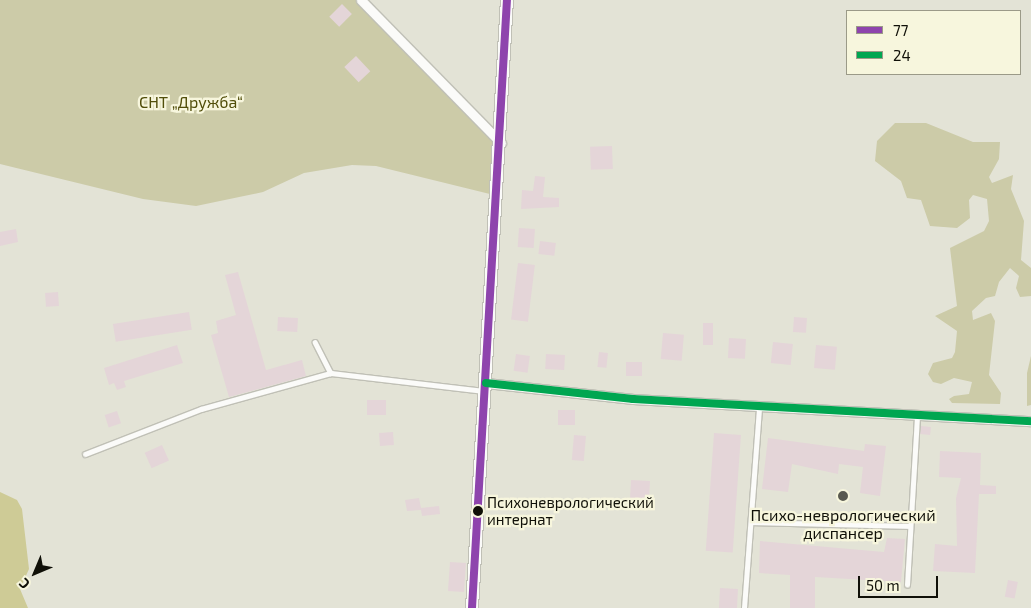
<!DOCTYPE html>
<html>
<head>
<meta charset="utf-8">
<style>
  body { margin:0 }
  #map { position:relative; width:1031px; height:608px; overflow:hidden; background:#e3e3d6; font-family:"Exo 2",sans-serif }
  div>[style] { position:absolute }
  .green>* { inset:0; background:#cccba8 }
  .forest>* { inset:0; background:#cecb96 }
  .building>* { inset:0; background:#e4d5d8; transform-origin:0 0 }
  .roads { filter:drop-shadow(1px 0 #c0c0b6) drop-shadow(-1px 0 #c0c0b6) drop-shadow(0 1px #c0c0b6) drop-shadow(0 -1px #c0c0b6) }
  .lane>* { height:4.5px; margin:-2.25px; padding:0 2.25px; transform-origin:2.25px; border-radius:2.25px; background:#fbfbf9 }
  .street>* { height:9px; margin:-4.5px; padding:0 4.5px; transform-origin:4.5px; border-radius:4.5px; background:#fbfbf9 }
  .secondary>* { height:12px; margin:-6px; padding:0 6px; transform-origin:6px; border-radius:6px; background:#fbfbf9 }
  .bus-1>* { height:8px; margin:-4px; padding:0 4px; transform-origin:4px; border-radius:4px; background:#8e44ad }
  .bus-2>* { height:8px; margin:-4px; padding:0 4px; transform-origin:4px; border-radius:4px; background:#00a651 }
  .dots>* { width:14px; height:14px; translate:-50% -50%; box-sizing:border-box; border:2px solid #f7f6dd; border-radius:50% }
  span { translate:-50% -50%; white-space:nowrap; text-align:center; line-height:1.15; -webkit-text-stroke:4.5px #f7f6dd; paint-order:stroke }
  .bus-label { font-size:15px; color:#101008 }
  .left { translate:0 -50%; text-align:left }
  .park-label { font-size:16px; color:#514e0a }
  .poi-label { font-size:16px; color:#101008 }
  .legend { position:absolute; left:846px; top:10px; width:175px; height:65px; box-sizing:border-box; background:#f7f6dd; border:1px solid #9b9a88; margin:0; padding:6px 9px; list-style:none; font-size:15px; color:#101008 }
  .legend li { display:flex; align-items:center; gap:10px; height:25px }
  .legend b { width:25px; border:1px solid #9b9a88 }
  .north { position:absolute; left:10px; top:548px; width:50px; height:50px; -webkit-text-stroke:4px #f7f6dd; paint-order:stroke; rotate:225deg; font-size:14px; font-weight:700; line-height:20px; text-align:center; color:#101008 }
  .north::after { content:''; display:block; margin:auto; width:18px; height:22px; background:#101008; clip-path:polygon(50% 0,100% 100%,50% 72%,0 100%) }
  .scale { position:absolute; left:858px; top:576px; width:80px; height:22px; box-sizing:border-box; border:2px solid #101008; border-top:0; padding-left:6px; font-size:15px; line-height:18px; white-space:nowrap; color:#101008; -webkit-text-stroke:4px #f7f6dd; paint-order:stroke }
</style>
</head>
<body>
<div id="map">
  <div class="green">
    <i style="clip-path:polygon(0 0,361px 0,501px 143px,498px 196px,376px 166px,352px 165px,304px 173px,263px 192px,196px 206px,143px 199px,0 164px)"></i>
    <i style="clip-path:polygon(895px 123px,926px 123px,973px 142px,1000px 142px,999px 159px,989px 177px,992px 183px,1013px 175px,1011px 189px,1024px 221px,1021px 260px,1031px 268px,1031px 296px,1020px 297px,1016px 288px,1019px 276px,1010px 268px,999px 282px,995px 296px,986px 298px,972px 311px,973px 320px,991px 313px,995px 321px,989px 375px,1001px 393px,1000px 404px,952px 403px,949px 399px,954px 396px,969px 394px,972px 382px,954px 378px,941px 384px,933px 382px,928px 374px,933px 363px,952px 358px,955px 352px,957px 331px,935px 316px,957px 306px,950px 248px,984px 231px,989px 221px,987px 199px,973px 195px,969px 200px,970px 218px,957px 228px,930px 226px,921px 200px,907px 198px,901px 181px,875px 161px,877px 141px)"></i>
    <i style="clip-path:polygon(1031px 356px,1031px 405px,1027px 406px,1027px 373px)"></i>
  </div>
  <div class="forest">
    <i style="clip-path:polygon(0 492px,17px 500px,22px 509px,29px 569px,20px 589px,28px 608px,0 608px)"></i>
  </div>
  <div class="building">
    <i style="left:342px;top:4px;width:14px;height:18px;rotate:45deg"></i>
    <i style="left:356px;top:56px;width:21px;height:16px;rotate:47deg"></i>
    <i style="left:612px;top:146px;width:23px;height:22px;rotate:88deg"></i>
    <i style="clip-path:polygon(535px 176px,545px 177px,543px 197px,559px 198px,559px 207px,521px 209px,522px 190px,533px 191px)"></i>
    <i style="left:519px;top:228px;width:16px;height:19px;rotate:4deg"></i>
    <i style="clip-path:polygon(16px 229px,18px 242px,0 246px,0 232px)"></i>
    <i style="left:540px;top:241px;width:16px;height:13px;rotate:7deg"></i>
    <i style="left:518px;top:263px;width:17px;height:57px;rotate:7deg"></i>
    <i style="clip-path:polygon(238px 272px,266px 370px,302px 360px,306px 376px,229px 397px,211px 335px,218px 333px,216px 321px,236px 315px,225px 275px)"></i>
    <i style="left:58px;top:292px;width:14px;height:13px;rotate:86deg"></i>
    <i style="left:189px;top:312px;width:18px;height:77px;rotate:81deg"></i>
    <i style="left:278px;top:317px;width:20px;height:14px;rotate:3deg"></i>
    <i style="left:794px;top:317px;width:13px;height:15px;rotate:4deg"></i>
    <i style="left:703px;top:323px;width:10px;height:22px"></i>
    <i style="left:663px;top:333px;width:21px;height:26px;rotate:5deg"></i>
    <i style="left:729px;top:338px;width:17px;height:20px;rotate:3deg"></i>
    <i style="left:773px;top:342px;width:20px;height:21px;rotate:6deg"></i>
    <i style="clip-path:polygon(177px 345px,183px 363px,124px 381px,126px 387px,117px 390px,114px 383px,109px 385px,104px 368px)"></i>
    <i style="left:816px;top:345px;width:21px;height:23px;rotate:5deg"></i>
    <i style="left:599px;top:352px;width:9px;height:15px;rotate:6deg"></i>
    <i style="left:516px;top:354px;width:14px;height:17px;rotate:8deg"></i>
    <i style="left:546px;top:354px;width:19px;height:15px;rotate:3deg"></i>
    <i style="left:626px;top:362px;width:16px;height:14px"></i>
    <i style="left:367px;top:400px;width:19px;height:15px"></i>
    <i style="left:558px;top:410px;width:17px;height:15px"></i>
    <i style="left:117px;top:411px;width:13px;height:13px;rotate:72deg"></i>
    <i style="left:921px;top:426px;width:10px;height:8px;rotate:6deg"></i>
    <i style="left:393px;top:432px;width:13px;height:14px;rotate:86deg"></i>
    <i style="left:714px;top:433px;width:27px;height:118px;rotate:4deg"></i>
    <i style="left:574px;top:435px;width:12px;height:25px;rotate:5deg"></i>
    <i style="clip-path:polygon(768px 438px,864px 451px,865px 444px,886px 446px,880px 496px,860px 493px,863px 467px,839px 464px,838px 474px,792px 464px,788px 492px,762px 489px)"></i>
    <i style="left:162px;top:445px;width:17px;height:19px;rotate:66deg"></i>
    <i style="clip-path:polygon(940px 451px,981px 453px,980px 485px,996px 486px,996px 494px,979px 494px,975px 573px,933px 571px,935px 544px,957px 546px,956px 498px,961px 478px,939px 477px)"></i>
    <i style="left:631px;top:480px;width:19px;height:18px;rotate:3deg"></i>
    <i style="clip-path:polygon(419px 498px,421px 508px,439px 506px,440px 514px,422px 516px,421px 510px,407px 511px,405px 500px)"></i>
    <i style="clip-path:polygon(887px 538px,905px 539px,901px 582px,815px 577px,815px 608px,790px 608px,790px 575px,759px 573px,760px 541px,884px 552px)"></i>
    <i style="left:450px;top:562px;width:16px;height:29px;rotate:4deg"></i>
    <i style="left:1008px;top:580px;width:10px;height:17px;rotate:11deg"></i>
    <i style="left:720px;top:588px;width:18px;height:20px;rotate:3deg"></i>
  </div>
  <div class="roads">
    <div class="lane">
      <i style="left:315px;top:342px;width:35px;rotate:63deg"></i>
      <i style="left:331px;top:373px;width:154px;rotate:6.7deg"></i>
      <i style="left:85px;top:454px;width:124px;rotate:-21.2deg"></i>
      <i style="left:201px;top:409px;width:135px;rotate:-15.5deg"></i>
      <i style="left:751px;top:522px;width:159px;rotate:1.4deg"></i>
      <i style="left:907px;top:585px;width:168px;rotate:-86.6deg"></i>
      <i style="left:744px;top:608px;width:202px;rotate:-85.7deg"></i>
    </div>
    <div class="street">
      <i style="left:361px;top:0;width:200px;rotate:45.6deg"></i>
      <i style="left:486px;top:383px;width:148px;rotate:6.2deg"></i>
      <i style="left:633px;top:399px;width:399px;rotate:3.2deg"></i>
    </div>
    <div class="secondary">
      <i style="left:472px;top:608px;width:609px;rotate:-86.71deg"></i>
    </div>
  </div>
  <div class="bus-1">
    <i style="left:472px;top:608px;width:609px;rotate:-86.71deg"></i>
  </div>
  <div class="bus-2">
    <i style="left:486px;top:383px;width:148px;rotate:6.2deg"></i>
    <i style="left:633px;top:399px;width:399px;rotate:3.2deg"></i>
  </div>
  <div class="dots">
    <i style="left:843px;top:496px;background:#5a5a50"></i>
    <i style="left:478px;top:511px;background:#101008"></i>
  </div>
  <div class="bus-label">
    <span class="left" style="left:487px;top:511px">Психоневрологический<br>интернат</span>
  </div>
  <div class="park-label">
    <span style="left:191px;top:102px">СНТ „Дружба“</span>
  </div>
  <div class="poi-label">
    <span style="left:843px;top:524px">Психо-неврологический<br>диспансер</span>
  </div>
  <ul class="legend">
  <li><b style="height:6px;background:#8e44ad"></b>77</li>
  <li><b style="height:6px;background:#00a651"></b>24</li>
  </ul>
  <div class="north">С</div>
  <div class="scale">50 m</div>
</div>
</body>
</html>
